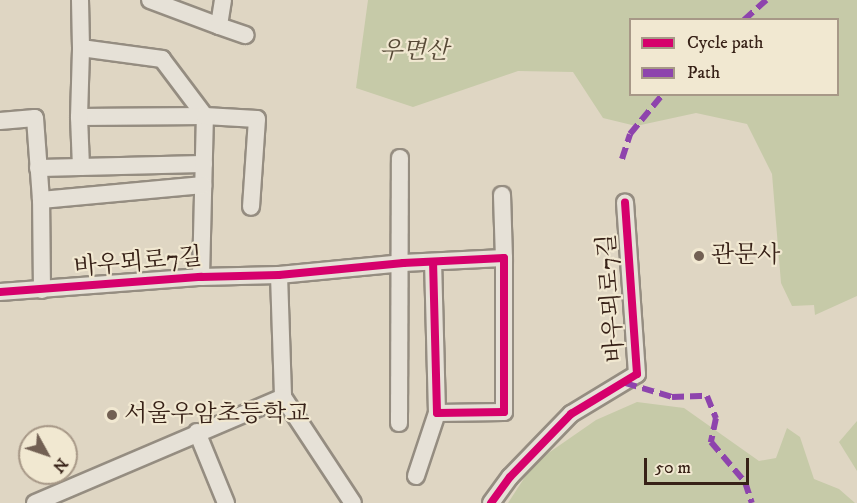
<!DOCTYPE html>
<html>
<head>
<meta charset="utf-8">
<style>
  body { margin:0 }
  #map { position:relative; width:857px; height:503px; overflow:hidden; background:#dfd6c3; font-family:"IM FELL DW Pica","Noto Serif KR",serif }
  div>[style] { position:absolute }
  .green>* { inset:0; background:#c6caa8 }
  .roads { filter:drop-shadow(2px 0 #958d81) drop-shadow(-2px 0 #958d81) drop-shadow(0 2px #958d81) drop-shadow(0 -2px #958d81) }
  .minor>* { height:16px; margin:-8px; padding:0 8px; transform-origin:8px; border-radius:8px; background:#e6e1d7 }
  .quiet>* { height:6px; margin-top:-3px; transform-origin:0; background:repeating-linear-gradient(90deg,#8e44ad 0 12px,transparent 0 18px) }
  .cycleway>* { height:8px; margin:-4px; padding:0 4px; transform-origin:4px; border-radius:4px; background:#d6006c }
  .dots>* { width:16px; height:16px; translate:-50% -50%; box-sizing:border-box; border:3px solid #f1e8d1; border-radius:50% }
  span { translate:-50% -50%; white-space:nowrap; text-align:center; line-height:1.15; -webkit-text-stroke:4.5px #f1e8d1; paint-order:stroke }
  .park-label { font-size:24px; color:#564936; font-style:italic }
  .poi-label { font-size:24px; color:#372117 }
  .left { translate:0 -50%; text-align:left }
  .street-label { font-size:24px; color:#372117 }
  .legend { position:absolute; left:629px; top:18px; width:210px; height:78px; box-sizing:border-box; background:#f1e8d1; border:2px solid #a79887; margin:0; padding:8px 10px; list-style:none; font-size:18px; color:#372117 }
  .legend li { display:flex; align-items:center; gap:12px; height:30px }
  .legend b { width:30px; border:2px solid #a79887 }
  .north { position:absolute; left:18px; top:425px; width:60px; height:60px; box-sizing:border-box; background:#f1e8d1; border:2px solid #a79887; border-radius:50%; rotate:130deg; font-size:16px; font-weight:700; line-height:24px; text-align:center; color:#372117 }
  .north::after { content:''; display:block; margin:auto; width:21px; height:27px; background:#726053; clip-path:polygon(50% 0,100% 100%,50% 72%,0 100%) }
  .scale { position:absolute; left:644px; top:458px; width:105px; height:27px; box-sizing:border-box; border:3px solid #372117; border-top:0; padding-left:8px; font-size:18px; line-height:21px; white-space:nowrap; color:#372117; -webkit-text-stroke:4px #f1e8d1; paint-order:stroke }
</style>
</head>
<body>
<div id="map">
  <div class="green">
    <i style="clip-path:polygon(evenodd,368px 0,857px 0,857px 296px,815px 315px,814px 305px,792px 306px,781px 283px,772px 174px,747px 124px,696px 113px,636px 126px,603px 118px,573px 72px,518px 71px,413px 107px,356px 88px,368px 0,630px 20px,838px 20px,838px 94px,630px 94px,630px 20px)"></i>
    <i style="clip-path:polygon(637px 402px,684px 408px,759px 461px,776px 458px,787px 428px,800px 437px,814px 479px,839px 489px,855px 503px,508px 503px,534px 463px,596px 420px)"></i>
    <i style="clip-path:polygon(857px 421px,857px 471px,839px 442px)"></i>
  </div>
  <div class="roads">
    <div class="minor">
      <i style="left:80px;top:0;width:48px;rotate:88.8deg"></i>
      <i style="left:150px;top:0;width:74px;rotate:20.6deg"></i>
      <i style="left:223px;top:0;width:26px;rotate:99deg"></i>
      <i style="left:219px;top:26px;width:28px;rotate:19deg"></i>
      <i style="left:81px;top:48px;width:82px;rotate:7.7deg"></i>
      <i style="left:162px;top:59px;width:71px;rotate:53deg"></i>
      <i style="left:205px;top:116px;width:126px;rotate:179.5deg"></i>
      <i style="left:79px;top:117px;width:69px;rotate:-88.3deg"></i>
      <i style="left:79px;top:117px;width:50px;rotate:87.7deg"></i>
      <i style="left:0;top:121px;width:35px;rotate:-5deg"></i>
      <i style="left:35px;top:118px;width:82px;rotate:85.8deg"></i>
      <i style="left:38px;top:168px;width:166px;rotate:-1.4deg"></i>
      <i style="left:502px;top:195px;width:63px;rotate:88.2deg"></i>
      <i style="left:279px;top:275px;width:122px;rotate:88.1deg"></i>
      <i style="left:283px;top:397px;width:127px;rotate:56.6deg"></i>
      <i style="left:201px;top:277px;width:161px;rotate:-88.6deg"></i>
      <i style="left:205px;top:116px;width:52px;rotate:3.3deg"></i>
      <i style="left:257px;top:119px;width:88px;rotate:93.9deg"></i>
      <i style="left:42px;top:290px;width:90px;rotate:-90.6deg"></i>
      <i style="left:41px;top:200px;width:163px;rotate:-5.3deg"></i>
      <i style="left:0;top:292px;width:202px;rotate:-4.3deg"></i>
      <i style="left:201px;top:277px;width:78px;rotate:-1.5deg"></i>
      <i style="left:279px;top:275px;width:125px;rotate:-5.5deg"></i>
      <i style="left:403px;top:263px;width:101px;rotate:-2.8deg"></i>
      <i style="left:504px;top:258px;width:154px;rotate:90deg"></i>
      <i style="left:504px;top:412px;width:67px;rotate:179.1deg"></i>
      <i style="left:437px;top:413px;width:151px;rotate:-91.5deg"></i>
      <i style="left:399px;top:423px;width:265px;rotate:-89.8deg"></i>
      <i style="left:197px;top:432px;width:77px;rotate:67.8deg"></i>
      <i style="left:416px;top:476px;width:66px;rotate:-71.6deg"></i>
      <i style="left:35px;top:503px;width:270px;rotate:-23.1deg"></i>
      <i style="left:491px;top:503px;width:32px;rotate:-54deg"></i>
      <i style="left:510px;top:477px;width:88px;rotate:-45.9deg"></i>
      <i style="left:571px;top:414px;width:77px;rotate:-31.2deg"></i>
      <i style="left:637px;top:374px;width:172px;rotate:-94deg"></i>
    </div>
  </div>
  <div class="quiet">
    <i style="left:744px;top:20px;width:30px;rotate:-42deg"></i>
    <i style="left:622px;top:159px;width:26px;rotate:-72deg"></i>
    <i style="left:630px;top:134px;width:52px;rotate:-50.5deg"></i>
    <i style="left:625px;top:383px;width:49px;rotate:16.6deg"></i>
    <i style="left:672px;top:397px;width:35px;rotate:-2deg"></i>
    <i style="left:707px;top:396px;width:24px;rotate:68deg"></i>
    <i style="left:716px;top:418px;width:25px;rotate:102deg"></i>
    <i style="left:711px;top:442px;width:52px;rotate:49.6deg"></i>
    <i style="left:745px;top:482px;width:22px;rotate:72deg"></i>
  </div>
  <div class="cycleway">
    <i style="left:0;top:292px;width:202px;rotate:-4.3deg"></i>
    <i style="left:201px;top:277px;width:78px;rotate:-1.5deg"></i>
    <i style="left:279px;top:275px;width:125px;rotate:-5.5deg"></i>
    <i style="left:403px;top:263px;width:101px;rotate:-2.8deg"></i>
    <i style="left:504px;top:258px;width:154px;rotate:90deg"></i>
    <i style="left:504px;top:412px;width:67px;rotate:179.1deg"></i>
    <i style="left:437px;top:413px;width:151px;rotate:-91.5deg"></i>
    <i style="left:491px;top:503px;width:32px;rotate:-54deg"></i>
    <i style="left:510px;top:477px;width:88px;rotate:-45.9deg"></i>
    <i style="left:571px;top:414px;width:77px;rotate:-31.2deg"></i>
    <i style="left:637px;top:374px;width:172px;rotate:-94deg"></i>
  </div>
  <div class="dots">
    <i style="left:699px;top:256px;background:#726053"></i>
    <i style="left:112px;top:415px;background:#726053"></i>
  </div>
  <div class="park-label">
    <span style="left:414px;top:52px">우면산</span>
  </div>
  <div class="poi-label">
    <span class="left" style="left:711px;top:256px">관문사</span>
    <span class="left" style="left:124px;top:415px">서울우암초등학교</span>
  </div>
  <div class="street-label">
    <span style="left:138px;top:263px;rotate:-5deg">바우뫼로7길</span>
    <span style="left:612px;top:298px;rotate:-94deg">바우뫼로7길</span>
  </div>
  <ul class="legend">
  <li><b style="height:8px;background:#d6006c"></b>Cycle path</li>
  <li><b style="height:8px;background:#8e44ad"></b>Path</li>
  </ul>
  <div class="north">N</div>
  <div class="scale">50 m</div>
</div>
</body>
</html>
